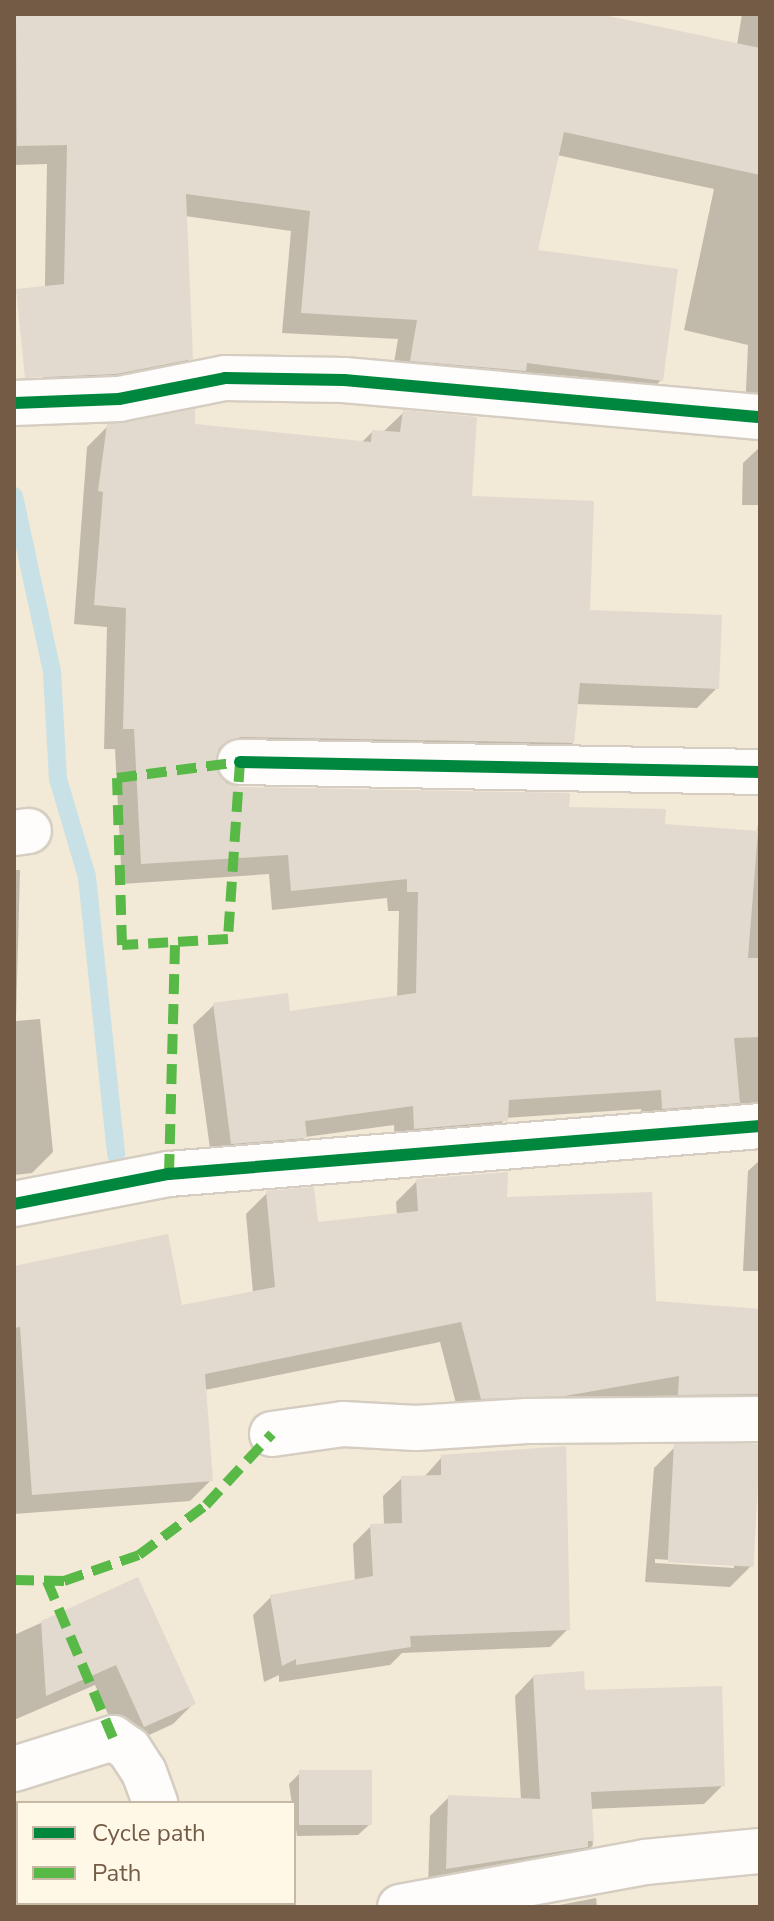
<!DOCTYPE html>
<html>
<head>
<meta charset="utf-8">
<style>
  body { margin:0 }
  #map { position:relative; width:774px; height:1921px; overflow:hidden; background:#f6f2e6; font-family:"Nunito Sans",sans-serif }
  div>[style] { position:absolute }
  .residential>* { inset:0; background:#f2e9d6 }
  .shadow>* { inset:0; background:#0003 }
  .stream>* { height:18px; margin:-9px; padding:0 9px; transform-origin:9px; border-radius:9px; background:#c8e1e7 }
  .building>* { inset:0; background:#e2dace; transform-origin:0 0 }
  .roads { filter:drop-shadow(2px 0 #d5cdc1) drop-shadow(-2px 0 #d5cdc1) drop-shadow(0 2px #d5cdc1) drop-shadow(0 -2px #d5cdc1) }
  .minor>* { height:44px; margin:-22px; padding:0 22px; transform-origin:22px; border-radius:22px; background:#fefdfb }
  .quiet>* { height:10px; margin-top:-5px; transform-origin:0; background:repeating-linear-gradient(90deg,#58b947 0 20px,transparent 0 30px) }
  .cycleway>* { height:12px; margin:-6px; padding:0 6px; transform-origin:6px; border-radius:6px; background:#00873e }
  span { translate:-50% -50%; white-space:nowrap; text-align:center; line-height:1.15; -webkit-text-stroke:6px #fff8e6; paint-order:stroke }
  .frame { position:absolute; inset:0; border:16px solid #745b46; pointer-events:none }
  .legend { position:absolute; left:16px; top:1801px; width:280px; height:104px; box-sizing:border-box; background:#fff8e6; border:2px solid #c7b9a6; margin:0; padding:10px 14px; list-style:none; font-size:24px; color:#745b46 }
  .legend li { display:flex; align-items:center; gap:16px; height:40px }
  .legend b { width:40px; border:2px solid #c7b9a6 }
</style>
</head>
<body>
<div id="map">
  <div class="residential">
    <i style="clip-path:polygon(evenodd,14px 14px,760px 14px,760px 1907px,14px 1907px,14px 14px,18px 1803px,294px 1803px,294px 1903px,18px 1903px,18px 1803px)"></i>
  </div>
  <div class="shadow">
    <i style="clip-path:polygon(14px 14px,590px 14px,737px 45px,742px 14px,760px 14px,760px 424px,745px 413px,748px 345px,684px 330px,714px 189px,557px 155px,536px 251px,661px 380px,641px 401px,391px 380px,398px 339px,282px 333px,291px 231px,185px 216px,191px 358px,170px 378px,43px 396px,47px 164px,14px 165px)"></i>
    <i style="clip-path:polygon(404px 412px,470px 498px,588px 612px,717px 688px,697px 708px,576px 704px,573px 743px,552px 763px,216px 757px,217px 776px,239px 789px,567px 809px,663px 826px,757px 833px,760px 807px,760px 1137px,643px 1128px,641px 1109px,506px 1118px,486px 1141px,395px 1148px,394px 1125px,305px 1137px,285px 1157px,212px 1163px,193px 1025px,214px 1005px,289px 1014px,397px 998px,399px 911px,388px 911px,387px 898px,272px 910px,269px 874px,122px 884px,115px 749px,104px 749px,107px 627px,74px 624px,87px 447px,108px 426px,193px 426px,361px 443px,372px 432px,383px 432px)"></i>
    <i style="clip-path:polygon(760px 447px,760px 505px,742px 505px,743px 463px)"></i>
    <i style="clip-path:polygon(14px 870px,20px 870px,16px 1021px,40px 1019px,53px 1152px,32px 1173px,14px 1175px)"></i>
    <i style="clip-path:polygon(760px 1160px,760px 1271px,743px 1271px,748px 1171px)"></i>
    <i style="clip-path:polygon(417px 1181px,505px 1200px,654px 1303px,760px 1311px,760px 1396px,741px 1415px,658px 1415px,659px 1396px,543px 1416px,460px 1419px,440px 1342px,205px 1390px,211px 1480px,190px 1501px,14px 1514px,14px 1268px,181px 1308px,253px 1293px,246px 1214px,267px 1193px,316px 1224px,397px 1215px,396px 1202px)"></i>
    <i style="clip-path:polygon(evenodd,675px 1447px,751px 1566px,730px 1587px,645px 1582px,654px 1468px,675px 1447px,655px 1559px,734px 1564px,734px 1568px,655px 1563px,655px 1559px)"></i>
    <i style="clip-path:polygon(564px 1448px,568px 1629px,550px 1647px,402px 1653px,390px 1665px,279px 1682px,279px 1675px,264px 1682px,253px 1615px,271px 1597px,355px 1582px,353px 1544px,371px 1526px,384px 1526px,383px 1496px,402px 1478px,424px 1477px,442px 1457px)"></i>
    <i style="clip-path:polygon(137px 1580px,194px 1703px,173px 1724px,123px 1747px,95px 1685px,14px 1720px,14px 1635px)"></i>
    <i style="clip-path:polygon(533px 1677px,583px 1692px,723px 1785px,704px 1804px,590px 1809px,593px 1845px,574px 1864px,428px 1891px,430px 1816px,449px 1797px,521px 1800px,515px 1696px)"></i>
    <i style="clip-path:polygon(300px 1773px,370px 1824px,358px 1835px,297px 1836px,289px 1784px)"></i>
    <i style="clip-path:polygon(18px 1839px,18px 1903px,148px 1907px,14px 1907px)"></i>
    <i style="clip-path:polygon(596px 1898px,597px 1907px,549px 1907px)"></i>
  </div>
  <div class="stream">
    <i style="left:14px;top:496px;width:180px;rotate:77.8deg"></i>
    <i style="left:52px;top:672px;width:107px;rotate:86.8deg"></i>
    <i style="left:58px;top:779px;width:102px;rotate:73.5deg"></i>
    <i style="left:87px;top:877px;width:279px;rotate:84deg"></i>
  </div>
  <div class="building">
    <i style="clip-path:polygon(16px 14px,599px 14px,760px 48px,760px 175px,564px 132px,538px 250px,678px 269px,663px 381px,527px 363px,526px 371px,410px 361px,417px 320px,301px 313px,310px 211px,186px 194px,193px 359px,116px 374px,25px 378px,16px 289px,64px 284px,67px 145px,17px 146px)"></i>
    <i style="clip-path:polygon(195px 409px,195px 424px,371px 442px,372px 430px,400px 432px,403px 410px,477px 417px,472px 496px,594px 501px,590px 610px,722px 615px,719px 689px,580px 683px,574px 743px,240px 737px,219px 748px,215px 762px,226px 783px,240px 787px,570px 793px,569px 807px,666px 809px,665px 824px,758px 831px,748px 958px,760px 958px,760px 1037px,734px 1038px,740px 1103px,662px 1109px,661px 1090px,509px 1100px,508px 1121px,414px 1129px,413px 1106px,305px 1121px,307px 1138px,231px 1144px,213px 1003px,288px 993px,290px 1011px,416px 993px,418px 892px,407px 892px,407px 879px,291px 891px,288px 855px,141px 864px,134px 729px,123px 729px,126px 608px,94px 605px,103px 492px,98px 491px,107px 424px)"></i>
    <i style="clip-path:polygon(508px 1172px,507px 1197px,652px 1192px,656px 1301px,760px 1309px,760px 1394px,678px 1395px,679px 1376px,565px 1396px,481px 1399px,461px 1322px,205px 1374px,213px 1481px,32px 1495px,20px 1327px,14px 1328px,14px 1266px,168px 1234px,182px 1305px,275px 1287px,266px 1191px,314px 1187px,318px 1222px,418px 1211px,416px 1179px)"></i>
    <i style="left:760px;top:1444px;width:123px;height:86px;rotate:93deg"></i>
    <i style="clip-path:polygon(566px 1446px,570px 1630px,410px 1636px,411px 1647px,296px 1665px,296px 1659px,282px 1666px,270px 1595px,373px 1576px,370px 1524px,402px 1523px,401px 1476px,441px 1475px,441px 1455px)"></i>
    <i style="clip-path:polygon(138px 1577px,196px 1704px,144px 1727px,116px 1665px,46px 1696px,41px 1621px)"></i>
    <i style="clip-path:polygon(584px 1671px,585px 1690px,722px 1686px,725px 1786px,591px 1792px,594px 1841px,588px 1841px,588px 1847px,446px 1869px,448px 1795px,540px 1799px,533px 1675px)"></i>
    <i style="left:372px;top:1770px;width:55px;height:73px;rotate:90deg"></i>
  </div>
  <div class="roads">
    <div class="minor">
      <i style="left:14px;top:403px;width:105px;rotate:-2.2deg"></i>
      <i style="left:119px;top:399px;width:108px;rotate:-11.2deg"></i>
      <i style="left:225px;top:378px;width:119px;rotate:1deg"></i>
      <i style="left:344px;top:380px;width:418px;rotate:5.1deg"></i>
      <i style="left:240px;top:762px;width:520px;rotate:1.1deg"></i>
      <i style="left:14px;top:833px;width:15px;rotate:-8deg"></i>
      <i style="left:14px;top:1204px;width:158px;rotate:-11deg"></i>
      <i style="left:169px;top:1174px;width:593px;rotate:-4.64deg"></i>
      <i style="left:272px;top:1434px;width:72px;rotate:-8deg"></i>
      <i style="left:343px;top:1424px;width:73px;rotate:3.1deg"></i>
      <i style="left:416px;top:1428px;width:111px;rotate:-3.6deg"></i>
      <i style="left:527px;top:1421px;width:233px;rotate:-0.5deg"></i>
      <i style="left:14px;top:1769px;width:104px;rotate:-17.4deg"></i>
      <i style="left:113px;top:1738px;width:19px;rotate:35deg"></i>
      <i style="left:129px;top:1749px;width:27px;rotate:57deg"></i>
      <i style="left:144px;top:1772px;width:33px;rotate:70deg"></i>
      <i style="left:191px;top:1903px;width:4px;rotate:63deg"></i>
      <i style="left:400px;top:1907px;width:249px;rotate:-10.4deg"></i>
      <i style="left:645px;top:1862px;width:116px;rotate:-5.5deg"></i>
    </div>
  </div>
  <div class="quiet">
    <i style="left:240px;top:762px;width:177px;rotate:93.9deg"></i>
    <i style="left:228px;top:939px;width:106px;rotate:176.8deg"></i>
    <i style="left:122px;top:945px;width:167px;rotate:-91.7deg"></i>
    <i style="left:117px;top:778px;width:124px;rotate:-7.4deg"></i>
    <i style="left:169px;top:1174px;width:229px;rotate:-88.5deg"></i>
    <i style="left:14px;top:1580px;width:50px;rotate:1.1deg"></i>
    <i style="left:64px;top:1581px;width:79px;rotate:-19.1deg"></i>
    <i style="left:139px;top:1555px;width:84px;rotate:-36.7deg"></i>
    <i style="left:206px;top:1505px;width:97px;rotate:-47.1deg"></i>
    <i style="left:47px;top:1581px;width:170px;rotate:67.2deg"></i>
  </div>
  <div class="cycleway">
    <i style="left:14px;top:403px;width:105px;rotate:-2.2deg"></i>
    <i style="left:119px;top:399px;width:108px;rotate:-11.2deg"></i>
    <i style="left:225px;top:378px;width:119px;rotate:1deg"></i>
    <i style="left:344px;top:380px;width:418px;rotate:5.1deg"></i>
    <i style="left:240px;top:762px;width:520px;rotate:1.1deg"></i>
    <i style="left:14px;top:1204px;width:158px;rotate:-11deg"></i>
    <i style="left:169px;top:1174px;width:593px;rotate:-4.64deg"></i>
  </div>
  <div class="frame"></div>
  <ul class="legend">
  <li><b style="height:10px;background:#00873e"></b>Cycle path</li>
  <li><b style="height:10px;background:#58b947"></b>Path</li>
  </ul>
</div>
</body>
</html>
